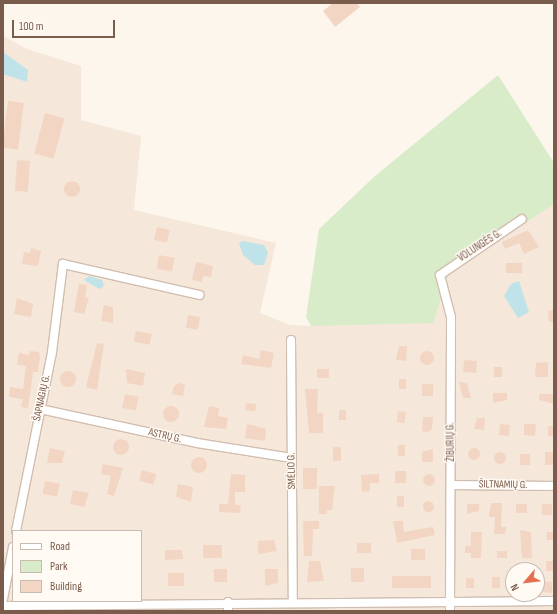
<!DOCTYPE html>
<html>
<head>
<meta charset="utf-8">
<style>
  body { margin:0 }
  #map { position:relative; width:557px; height:614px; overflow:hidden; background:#fdf6ec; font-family:"Sofia Sans Condensed",sans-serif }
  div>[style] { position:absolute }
  .residential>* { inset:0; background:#f5e8da }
  .green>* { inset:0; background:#d8ecc9 }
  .water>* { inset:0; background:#bfe3e8 }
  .building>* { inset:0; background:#f3d5c3; transform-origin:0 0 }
  .round { border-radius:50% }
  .roads { filter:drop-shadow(1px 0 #d1beb0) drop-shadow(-1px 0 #d1beb0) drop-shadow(0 1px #d1beb0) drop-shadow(0 -1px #d1beb0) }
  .minor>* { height:8px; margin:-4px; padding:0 4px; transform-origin:4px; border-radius:4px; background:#fff }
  span { translate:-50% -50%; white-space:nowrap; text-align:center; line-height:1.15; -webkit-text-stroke:3px #fffaf3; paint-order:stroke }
  .street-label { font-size:11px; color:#7a5c4d }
  .frame { position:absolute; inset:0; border:4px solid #7a5c4d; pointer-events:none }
  .legend { position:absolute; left:12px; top:530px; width:130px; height:72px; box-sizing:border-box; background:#fffaf3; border:1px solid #cabbb1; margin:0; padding:5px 7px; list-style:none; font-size:12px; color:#7a5c4d }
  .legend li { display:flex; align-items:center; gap:8px; height:20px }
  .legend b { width:20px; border:1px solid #cabbb1 }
  .north { position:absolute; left:505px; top:562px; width:40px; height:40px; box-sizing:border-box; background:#fffaf3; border:1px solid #cabbb1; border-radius:50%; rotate:242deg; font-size:11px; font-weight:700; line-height:16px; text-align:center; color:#7a5c4d }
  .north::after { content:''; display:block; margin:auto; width:14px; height:18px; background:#e76f51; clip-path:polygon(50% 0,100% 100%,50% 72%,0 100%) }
  .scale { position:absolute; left:12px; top:20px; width:103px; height:18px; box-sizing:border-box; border:2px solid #7a5c4d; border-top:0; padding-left:5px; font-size:12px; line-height:14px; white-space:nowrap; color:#7a5c4d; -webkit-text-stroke:3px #fffaf3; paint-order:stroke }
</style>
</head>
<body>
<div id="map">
  <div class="residential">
    <i style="clip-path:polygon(evenodd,3px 36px,27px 49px,81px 66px,81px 120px,141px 136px,134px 210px,276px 243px,260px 313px,290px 325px,311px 326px,449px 273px,554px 204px,554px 611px,3px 611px,3px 36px,13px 531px,141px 531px,141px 601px,13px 601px,13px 531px,3px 36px,513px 570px,537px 570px,537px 594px,513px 594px,513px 570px)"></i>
  </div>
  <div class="green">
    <i style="clip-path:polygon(498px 75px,554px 163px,554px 204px,449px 273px,433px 323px,311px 326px,306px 317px,319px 229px,375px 176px)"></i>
  </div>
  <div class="water">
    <i style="clip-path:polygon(3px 52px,28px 70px,27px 82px,3px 74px)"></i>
    <i style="clip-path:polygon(242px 241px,264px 245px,268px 253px,264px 265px,255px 265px,243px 255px,239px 244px)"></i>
    <i style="clip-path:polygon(89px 276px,102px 280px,104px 286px,99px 289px,84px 280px)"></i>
    <i style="clip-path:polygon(519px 281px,529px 312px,518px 318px,504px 296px,511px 284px)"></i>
  </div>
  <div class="building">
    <i style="clip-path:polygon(333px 3px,357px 3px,360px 7px,335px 27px,323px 11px)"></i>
    <i style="left:8px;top:101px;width:16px;height:47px;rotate:7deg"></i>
    <i style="left:45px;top:113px;width:20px;height:42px;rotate:15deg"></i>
    <i style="left:17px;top:160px;width:13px;height:31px;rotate:4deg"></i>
    <i class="round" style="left:64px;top:181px;width:16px;height:16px"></i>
    <i style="left:157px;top:227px;width:13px;height:13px;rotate:13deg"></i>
    <i style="clip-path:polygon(528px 230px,539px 247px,524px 254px,519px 243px,505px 249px,502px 242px)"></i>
    <i style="clip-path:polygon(31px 248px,41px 251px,38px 266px,22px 264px,24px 252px,30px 253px)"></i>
    <i style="left:159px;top:255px;width:16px;height:14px;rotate:11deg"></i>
    <i style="clip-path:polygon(196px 262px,213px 266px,211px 277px,203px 276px,202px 282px,192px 280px)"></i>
    <i style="left:506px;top:263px;width:16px;height:10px"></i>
    <i style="clip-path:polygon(79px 284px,87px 285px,85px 297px,89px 298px,84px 314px,74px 312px)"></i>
    <i style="clip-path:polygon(17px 298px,33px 304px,31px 317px,14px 314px)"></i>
    <i style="clip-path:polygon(104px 305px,113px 307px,113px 323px,101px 321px)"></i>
    <i style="clip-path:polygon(554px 310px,554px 322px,549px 322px,548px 311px)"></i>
    <i style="left:188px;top:315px;width:12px;height:13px;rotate:9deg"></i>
    <i style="left:136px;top:331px;width:16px;height:11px;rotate:11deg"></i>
    <i style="clip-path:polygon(97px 343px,104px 344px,97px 390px,86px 387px)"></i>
    <i style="clip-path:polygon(399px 346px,407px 346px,406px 361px,396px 360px)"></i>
    <i style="clip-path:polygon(261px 350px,274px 353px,271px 368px,241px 364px,243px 355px,259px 359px)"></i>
    <i class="round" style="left:420px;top:351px;width:14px;height:14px"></i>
    <i style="clip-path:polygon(30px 351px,39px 352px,40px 357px,38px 372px,33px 372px,28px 408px,21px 407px,23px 399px,9px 397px,10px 387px,23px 389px,26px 366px,17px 365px,19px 353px,29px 355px)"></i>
    <i style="left:464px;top:360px;width:13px;height:12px;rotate:4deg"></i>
    <i style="clip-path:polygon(548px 362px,548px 377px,535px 377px,536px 363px)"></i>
    <i style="left:494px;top:367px;width:8px;height:10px"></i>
    <i style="clip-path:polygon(126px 369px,145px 373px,143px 386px,127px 383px)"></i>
    <i style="left:317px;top:369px;width:12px;height:9px"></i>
    <i class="round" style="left:60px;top:371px;width:16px;height:16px"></i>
    <i style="left:399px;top:379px;width:7px;height:10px"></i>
    <i style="clip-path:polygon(459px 382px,467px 383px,471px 398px,463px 398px)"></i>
    <i style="clip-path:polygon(179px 383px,185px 385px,183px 396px,172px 394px,174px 386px)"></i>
    <i style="left:422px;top:384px;width:11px;height:12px"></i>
    <i style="clip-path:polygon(305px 389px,318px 389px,317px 413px,323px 413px,323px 433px,309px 433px)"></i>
    <i style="clip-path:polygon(493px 393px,507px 393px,507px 400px,493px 403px)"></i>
    <i style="left:125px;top:394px;width:14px;height:14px;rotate:12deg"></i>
    <i style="clip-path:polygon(539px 394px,554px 394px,554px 404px,539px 400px)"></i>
    <i style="left:246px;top:403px;width:10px;height:7px;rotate:6deg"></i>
    <i style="clip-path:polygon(209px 406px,219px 408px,218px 416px,228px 418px,226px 429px,204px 427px)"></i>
    <i class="round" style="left:163px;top:406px;width:16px;height:16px"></i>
    <i style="left:339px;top:410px;width:7px;height:10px"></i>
    <i style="left:398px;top:411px;width:8px;height:11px;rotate:7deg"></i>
    <i style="clip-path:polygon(423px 417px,433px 417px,432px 429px,428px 432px,422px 431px)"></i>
    <i style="clip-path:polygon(477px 418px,485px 418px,484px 430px,474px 429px)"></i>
    <i style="clip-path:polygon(247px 424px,266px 429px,265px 441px,245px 438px)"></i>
    <i style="left:500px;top:424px;width:10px;height:11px;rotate:6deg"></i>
    <i style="clip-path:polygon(524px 424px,536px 424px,535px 436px,524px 435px)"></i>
    <i style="left:548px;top:426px;width:6px;height:10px"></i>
    <i class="round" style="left:113px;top:439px;width:16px;height:16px"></i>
    <i style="left:398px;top:445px;width:7px;height:11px"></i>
    <i style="left:341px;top:447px;width:14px;height:8px;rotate:90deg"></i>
    <i style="clip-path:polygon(50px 448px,65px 451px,62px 463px,47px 463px)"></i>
    <i class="round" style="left:468px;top:448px;width:12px;height:12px"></i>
    <i style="clip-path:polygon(433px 449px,433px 462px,422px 462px,422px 452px)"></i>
    <i class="round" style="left:494px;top:452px;width:12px;height:12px"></i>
    <i style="left:545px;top:452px;width:9px;height:13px"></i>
    <i style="left:520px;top:454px;width:10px;height:11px"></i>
    <i class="round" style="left:191px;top:457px;width:16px;height:16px"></i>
    <i style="clip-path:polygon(103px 464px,123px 468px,114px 496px,107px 494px,111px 476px,101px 474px)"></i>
    <i style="left:303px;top:468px;width:14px;height:21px"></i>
    <i style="left:142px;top:470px;width:15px;height:11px;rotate:16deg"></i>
    <i style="left:395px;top:471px;width:11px;height:12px"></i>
    <i style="clip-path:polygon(231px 474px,245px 475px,245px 492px,235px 492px,235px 505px,241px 505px,240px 513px,219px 512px,219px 504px,228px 504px)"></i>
    <i style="clip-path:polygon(379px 474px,379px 483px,370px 483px,370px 491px,362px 492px,361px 475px)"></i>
    <i class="round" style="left:423px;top:474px;width:12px;height:12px"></i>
    <i style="left:45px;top:481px;width:15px;height:13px;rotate:11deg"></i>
    <i style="clip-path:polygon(178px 484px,193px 487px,191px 502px,176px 497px)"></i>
    <i style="clip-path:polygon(319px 486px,335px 486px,332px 510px,327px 510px,327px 514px,319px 514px)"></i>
    <i style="clip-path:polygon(73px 490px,89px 493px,84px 507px,70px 504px)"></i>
    <i style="left:397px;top:496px;width:7px;height:11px"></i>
    <i class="round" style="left:422.5px;top:500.5px;width:11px;height:11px"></i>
    <i style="clip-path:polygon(491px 503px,502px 503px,501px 527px,506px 527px,505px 534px,494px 534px,495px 517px,489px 517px)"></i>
    <i style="clip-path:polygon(467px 504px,479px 504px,479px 511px,467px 514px)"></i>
    <i style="left:516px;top:504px;width:11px;height:9px"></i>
    <i style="left:542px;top:504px;width:10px;height:11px"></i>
    <i style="clip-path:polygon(303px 521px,319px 521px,319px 529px,313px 529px,312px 556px,304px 556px)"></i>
    <i style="clip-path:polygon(393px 521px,403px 521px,404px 532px,433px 527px,435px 535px,397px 543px)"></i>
    <i style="clip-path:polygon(520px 530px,531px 532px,532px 558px,522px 558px)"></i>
    <i style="clip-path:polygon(471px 532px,482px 532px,481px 558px,471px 558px,471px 553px,465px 553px,465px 546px,471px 546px)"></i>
    <i style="left:547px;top:532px;width:7px;height:8px"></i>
    <i style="clip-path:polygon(274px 540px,277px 551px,258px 554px,258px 541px)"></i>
    <i style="left:357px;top:543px;width:14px;height:10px"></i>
    <i style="left:222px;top:545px;width:13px;height:19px;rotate:90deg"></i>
    <i style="left:411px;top:549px;width:14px;height:11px"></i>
    <i style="clip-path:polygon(165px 550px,182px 550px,183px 559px,165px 560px)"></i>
    <i style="left:497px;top:551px;width:10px;height:7px"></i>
    <i style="clip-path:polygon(309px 561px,320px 561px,324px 581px,307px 582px)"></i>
    <i style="left:546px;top:561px;width:8px;height:10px"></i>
    <i style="left:364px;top:568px;width:14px;height:13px;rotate:90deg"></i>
    <i style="left:227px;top:569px;width:13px;height:13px;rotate:90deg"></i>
    <i style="clip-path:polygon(265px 569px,278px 569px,278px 583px,265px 586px)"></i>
    <i style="left:168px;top:573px;width:16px;height:13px"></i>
    <i style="left:392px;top:576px;width:39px;height:12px"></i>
    <i style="left:492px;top:577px;width:8px;height:11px"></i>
    <i style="left:466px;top:578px;width:8px;height:10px"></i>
    <i style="clip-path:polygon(542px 581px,552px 582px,552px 593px,542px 592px)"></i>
  </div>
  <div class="roads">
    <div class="minor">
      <i style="left:291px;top:340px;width:261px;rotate:89.6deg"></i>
      <i style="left:40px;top:409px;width:161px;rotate:12.2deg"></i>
      <i style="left:197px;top:443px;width:96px;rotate:9deg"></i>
      <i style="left:451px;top:485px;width:103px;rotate:0.6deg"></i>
      <i style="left:16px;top:531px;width:183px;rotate:-78.6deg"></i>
      <i style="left:52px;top:352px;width:89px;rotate:-82.9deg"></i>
      <i style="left:63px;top:264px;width:140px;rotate:12.8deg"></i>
      <i style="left:3px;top:599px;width:53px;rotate:-79.1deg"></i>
      <i style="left:3px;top:606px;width:551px;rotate:-0.52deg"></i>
      <i style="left:228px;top:611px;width:9px;rotate:-90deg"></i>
      <i style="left:450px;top:611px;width:294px;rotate:-89.8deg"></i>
      <i style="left:451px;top:317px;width:43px;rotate:-104.7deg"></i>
      <i style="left:440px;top:275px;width:99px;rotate:-34.3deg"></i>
    </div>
  </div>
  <div class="street-label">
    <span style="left:480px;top:246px;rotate:-33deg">VOLUNGĖS G.</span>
    <span style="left:42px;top:398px;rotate:-78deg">ŠAPNAGIŲ G.</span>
    <span style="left:165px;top:436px;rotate:13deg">ASTRŲ G.</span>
    <span style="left:451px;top:442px;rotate:-91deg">ŽIBURIŲ G.</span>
    <span style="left:292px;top:471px;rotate:-91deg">SMĖLIO G.</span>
    <span style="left:503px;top:485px;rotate:1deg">ŠILTNAMIŲ G.</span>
  </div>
  <div class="frame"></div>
  <ul class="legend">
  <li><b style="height:5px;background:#fff"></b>Road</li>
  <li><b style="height:11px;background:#d8ecc9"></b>Park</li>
  <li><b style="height:11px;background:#f3d5c3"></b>Building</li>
  </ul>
  <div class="north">N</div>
  <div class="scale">100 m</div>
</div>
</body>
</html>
